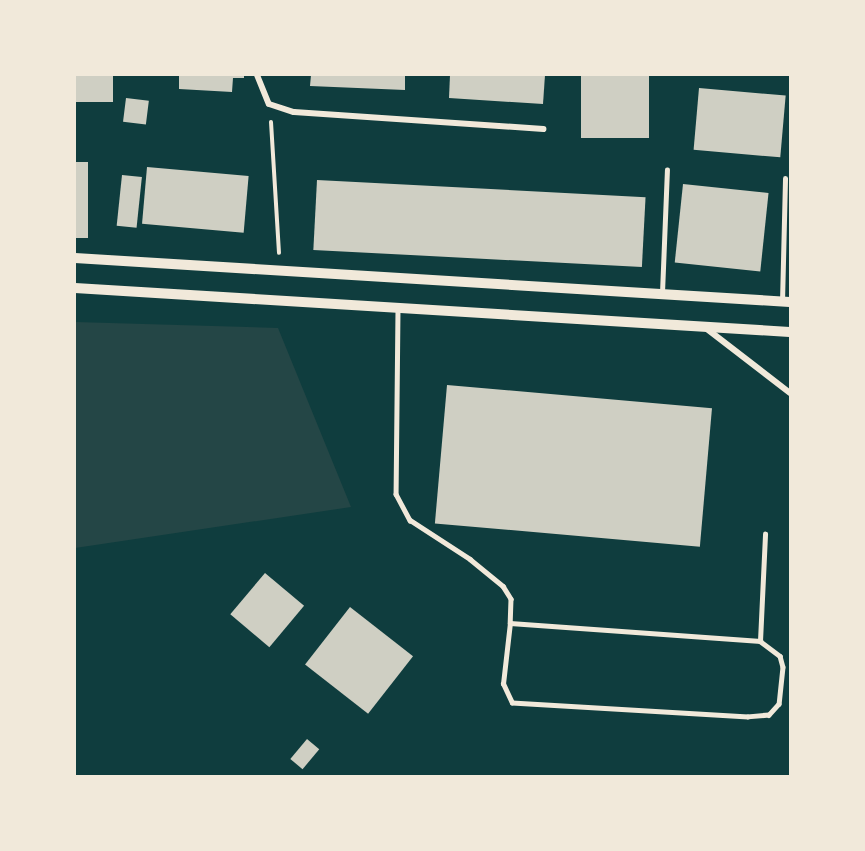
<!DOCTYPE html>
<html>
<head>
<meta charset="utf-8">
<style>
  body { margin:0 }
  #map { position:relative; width:865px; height:851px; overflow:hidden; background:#0f3d3e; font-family:Ubuntu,sans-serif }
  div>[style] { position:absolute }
  .green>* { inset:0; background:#244646 }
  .building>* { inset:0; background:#cfcfc3; transform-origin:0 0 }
  .path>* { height:4px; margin:-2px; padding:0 2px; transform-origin:2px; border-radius:2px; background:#f1e9da }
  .service>* { height:4.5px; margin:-2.25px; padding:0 2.25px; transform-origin:2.25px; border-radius:2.25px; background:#f1e9da }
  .pedestrian>* { height:5px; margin:-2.5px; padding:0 2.5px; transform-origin:2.5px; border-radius:2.5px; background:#f1e9da }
  .minor>* { height:6px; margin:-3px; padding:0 3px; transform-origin:3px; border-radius:3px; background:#f1e9da }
  .tertiary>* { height:10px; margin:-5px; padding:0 5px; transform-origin:5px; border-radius:5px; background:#f1e9da }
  span { translate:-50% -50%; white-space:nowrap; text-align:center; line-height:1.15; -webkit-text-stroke:4.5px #f1e9da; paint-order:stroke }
  .frame { position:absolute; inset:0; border:76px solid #f1e9da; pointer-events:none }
</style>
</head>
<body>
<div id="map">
  <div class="green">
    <i style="clip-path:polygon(75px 322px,278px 328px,351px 507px,75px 548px)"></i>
  </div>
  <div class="building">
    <i style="left:75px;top:75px;width:38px;height:27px"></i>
    <i style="clip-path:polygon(179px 75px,244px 75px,244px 78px,233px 78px,232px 92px,179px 89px)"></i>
    <i style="clip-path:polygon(311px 75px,405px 75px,405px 90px,310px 86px)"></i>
    <i style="clip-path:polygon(450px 75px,545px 75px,543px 104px,449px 98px)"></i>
    <i style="left:581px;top:75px;width:68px;height:63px"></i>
    <i style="left:699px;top:88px;width:87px;height:62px;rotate:5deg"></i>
    <i style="left:126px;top:98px;width:23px;height:24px;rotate:7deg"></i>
    <i style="left:75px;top:162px;width:13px;height:76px"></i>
    <i style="left:147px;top:167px;width:102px;height:57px;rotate:5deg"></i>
    <i style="left:122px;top:175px;width:20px;height:51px;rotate:6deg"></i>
    <i style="left:317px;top:180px;width:329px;height:70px;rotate:3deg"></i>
    <i style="left:683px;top:184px;width:86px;height:79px;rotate:6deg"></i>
    <i style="left:447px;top:385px;width:266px;height:139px;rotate:5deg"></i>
    <i style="left:265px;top:573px;width:51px;height:54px;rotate:40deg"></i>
    <i style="left:350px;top:607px;width:80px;height:73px;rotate:38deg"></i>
    <i style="left:307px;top:739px;width:16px;height:26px;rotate:40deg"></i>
  </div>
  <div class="path">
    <i style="left:271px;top:122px;width:131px;rotate:86.5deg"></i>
  </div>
  <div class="service">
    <i style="left:662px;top:293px;width:123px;rotate:-87.7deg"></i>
    <i style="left:398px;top:310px;width:184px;rotate:90.6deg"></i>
    <i style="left:396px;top:494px;width:30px;rotate:62deg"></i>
    <i style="left:410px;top:520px;width:72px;rotate:33deg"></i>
    <i style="left:470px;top:559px;width:43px;rotate:39.3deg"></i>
    <i style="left:503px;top:586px;width:15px;rotate:58deg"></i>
    <i style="left:511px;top:599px;width:24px;rotate:92deg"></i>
    <i style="left:510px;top:623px;width:251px;rotate:4.1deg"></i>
    <i style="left:760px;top:641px;width:25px;rotate:37deg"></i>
    <i style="left:780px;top:656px;width:11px;rotate:75deg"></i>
    <i style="left:783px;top:667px;width:37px;rotate:96deg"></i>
    <i style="left:779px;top:704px;width:15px;rotate:132deg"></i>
    <i style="left:769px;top:715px;width:21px;rotate:175deg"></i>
    <i style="left:748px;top:717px;width:236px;rotate:-176.6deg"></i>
    <i style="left:512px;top:703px;width:21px;rotate:-115deg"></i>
    <i style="left:503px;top:684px;width:61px;rotate:-83.5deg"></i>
    <i style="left:760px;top:641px;width:107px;rotate:-87.3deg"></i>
  </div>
  <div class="pedestrian">
    <i style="left:782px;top:302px;width:124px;rotate:-88.6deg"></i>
  </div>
  <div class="minor">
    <i style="left:257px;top:75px;width:31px;rotate:68deg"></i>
    <i style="left:269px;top:104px;width:26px;rotate:18deg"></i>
    <i style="left:294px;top:112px;width:250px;rotate:3.9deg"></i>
    <i style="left:707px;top:329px;width:105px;rotate:37.6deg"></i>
  </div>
  <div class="tertiary">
    <i style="left:75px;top:258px;width:716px;rotate:3.52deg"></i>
    <i style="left:75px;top:288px;width:716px;rotate:3.52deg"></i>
  </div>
  <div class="frame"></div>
</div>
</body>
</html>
